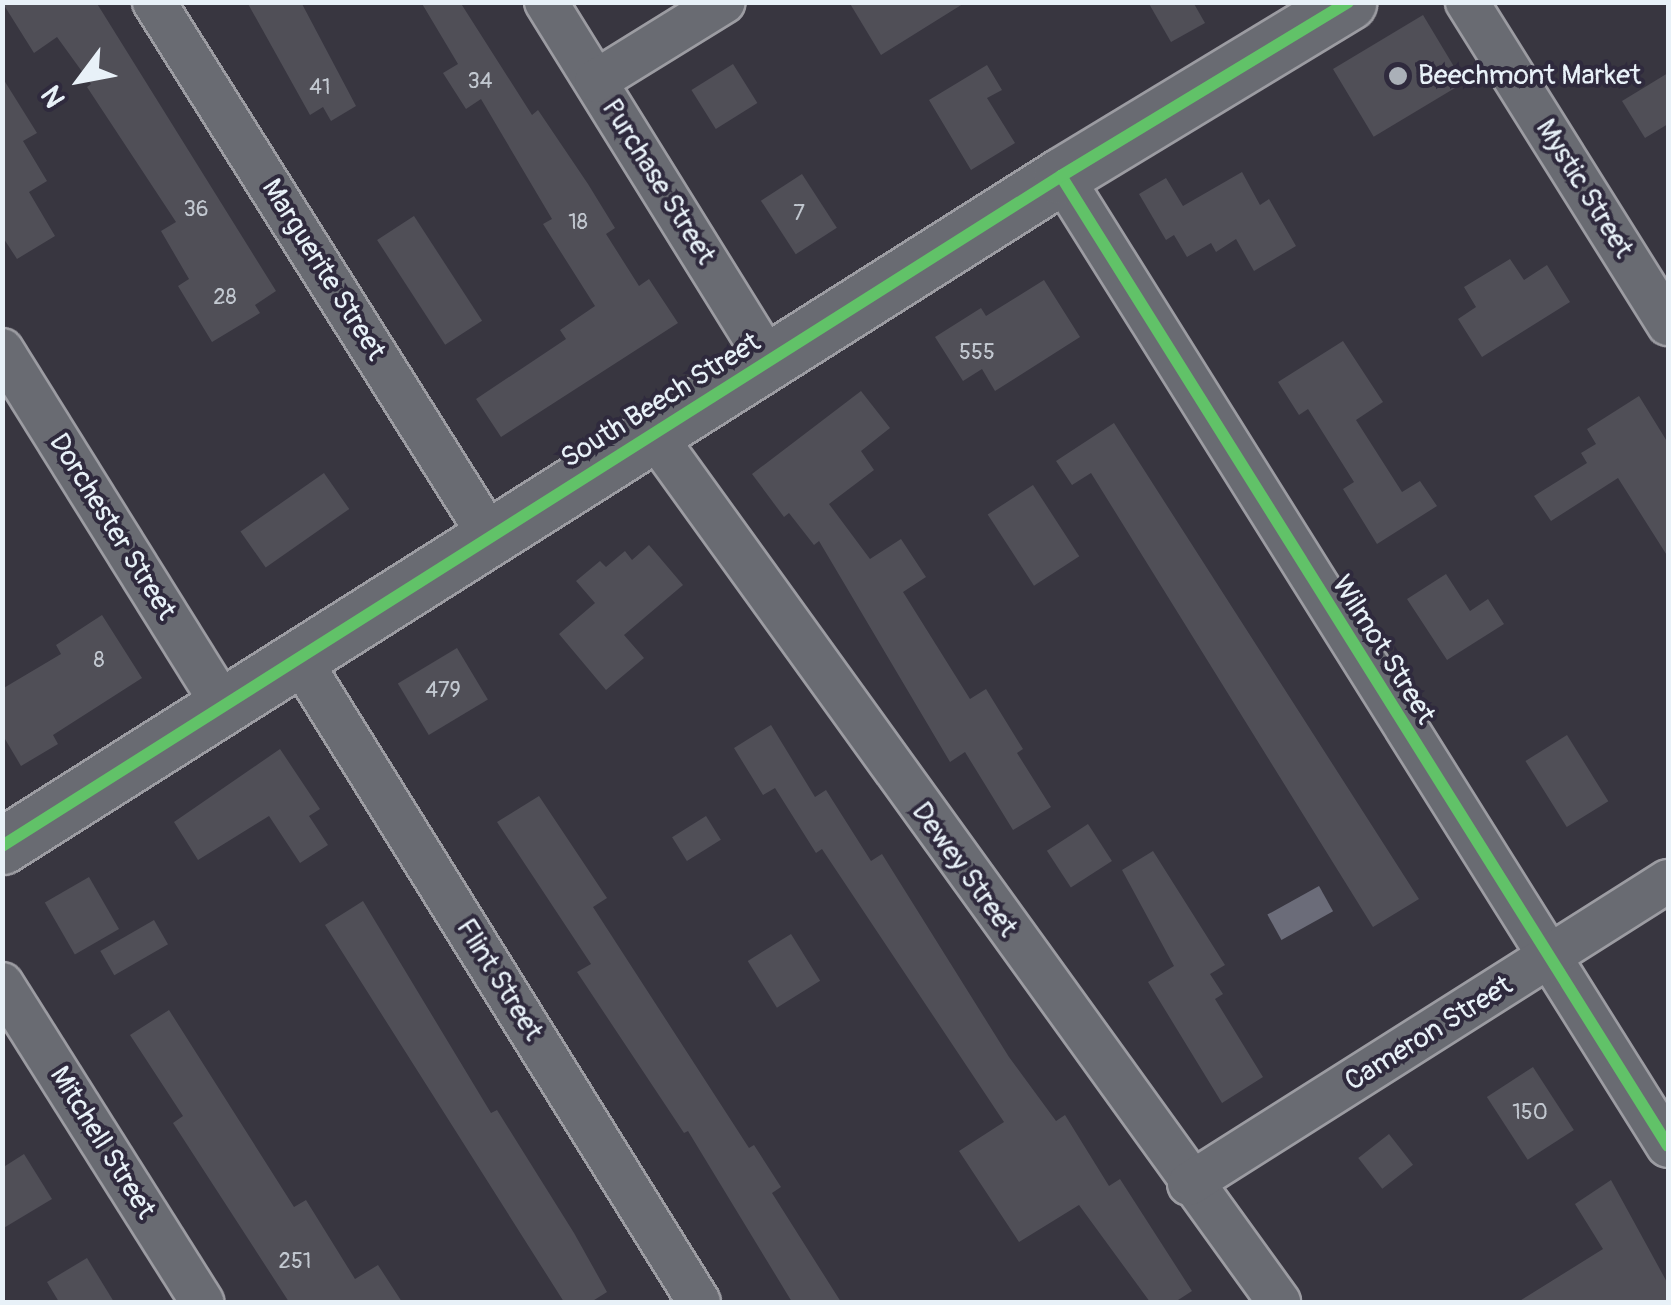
<!DOCTYPE html>
<html>
<head>
<meta charset="utf-8">
<style>
  body { margin:0 }
  #map { position:relative; width:1671px; height:1305px; overflow:hidden; background:#383640; font-family:Pangolin,sans-serif }
  div>[style] { position:absolute }
  .water>* { inset:0; background:#6b6c79; transform-origin:0 0 }
  .building>* { inset:0; background:#504f57; transform-origin:0 0 }
  .roads { filter:drop-shadow(2px 0 #9c9ca2) drop-shadow(-2px 0 #9c9ca2) drop-shadow(0 2px #9c9ca2) drop-shadow(0 -2px #9c9ca2) }
  .street>* { height:42px; margin:-21px; padding:0 21px; transform-origin:21px; border-radius:21px; background:#696b72 }
  .secondary>* { height:55px; margin:-27.5px; padding:0 27.5px; transform-origin:27.5px; border-radius:27.5px; background:#696b72 }
  .cycleway>* { height:12px; margin:-6px; padding:0 6px; transform-origin:6px; border-radius:6px; background:#61c268 }
  .dots>* { width:28px; height:28px; translate:-50% -50%; box-sizing:border-box; border:5px solid #2f2a3d; border-radius:50% }
  span { translate:-50% -50%; white-space:nowrap; text-align:center; line-height:1.15; -webkit-text-stroke:8px #2f2a3d; paint-order:stroke }
  .number-label { font-size:22px; color:#c2c8d0 }
  .number-label span { -webkit-text-stroke-width:0 }
  .poi-label { font-size:28px; color:#e8f1f8 }
  .left { translate:0 -50%; text-align:left }
  .street-label { font-size:28px; color:#e8f1f8 }
  .frame { position:absolute; inset:0; border:5px solid #e8f1f8; pointer-events:none }
  .north { position:absolute; left:30px; top:30px; width:100px; height:100px; -webkit-text-stroke:8px #2f2a3d; paint-order:stroke; rotate:238deg; font-size:28px; font-weight:700; line-height:40px; text-align:center; color:#e8f1f8 }
  .north::after { content:''; display:block; margin:auto; width:35px; height:45px; background:#e8f1f8; clip-path:polygon(50% 0,100% 100%,50% 72%,0 100%) }
</style>
</head>
<body>
<div id="map">
  <div class="water">
    <i style="left:1319px;top:886px;width:29px;height:59px;rotate:61deg"></i>
  </div>
  <div class="building">
    <i style="clip-path:polygon(2px 2px,96px 2px,276px 291px,255px 305px,260px 313px,212px 342px,178px 286px,189px 279px,161px 231px,176px 222px,87px 87px,91px 84px,57px 37px,34px 53px)"></i>
    <i style="clip-path:polygon(247px 2px,301px 2px,356px 106px,331px 121px,323px 107px,310px 115px)"></i>
    <i style="clip-path:polygon(421px 2px,460px 2px,532px 115px,538px 110px,588px 184px,615px 228px,606px 234px,639px 286px,649px 279px,678px 323px,501px 437px,476px 399px,566px 339px,560px 330px,595px 306px,543px 224px,552px 219px,481px 99px,466px 109px,443px 73px,458px 64px)"></i>
    <i style="clip-path:polygon(849px 2px,966px 2px,881px 55px)"></i>
    <i style="clip-path:polygon(1148px 2px,1193px 2px,1205px 23px,1171px 42px)"></i>
    <i style="left:1423px;top:15px;width:79px;height:105px;rotate:59deg"></i>
    <i style="left:733px;top:64px;width:46px;height:49px;rotate:58deg"></i>
    <i style="clip-path:polygon(987px 65px,1002px 90px,987px 98px,1015px 143px,971px 170px,929px 100px)"></i>
    <i style="clip-path:polygon(1668px 73px,1668px 124px,1645px 138px,1622px 101px)"></i>
    <i style="clip-path:polygon(2px 77px,37px 133px,23px 141px,47px 181px,29px 192px,55px 236px,17px 259px,2px 236px)"></i>
    <i style="clip-path:polygon(1242px 172px,1260px 205px,1269px 199px,1296px 246px,1254px 271px,1236px 239px,1216px 252px,1211px 243px,1187px 257px,1174px 235px,1166px 240px,1139px 194px,1166px 178px,1183px 206px)"></i>
    <i style="left:802px;top:174px;width:64px;height:49px;rotate:57deg"></i>
    <i style="left:414px;top:216px;width:125px;height:44px;rotate:57deg"></i>
    <i style="clip-path:polygon(1510px 259px,1524px 280px,1547px 265px,1570px 302px,1482px 357px,1458px 319px,1476px 307px,1464px 287px)"></i>
    <i style="clip-path:polygon(1044px 280px,1080px 337px,995px 391px,982px 369px,963px 381px,935px 337px,981px 308px,986px 316px)"></i>
    <i style="clip-path:polygon(1343px 341px,1383px 402px,1356px 420px,1402px 492px,1420px 481px,1437px 506px,1377px 544px,1343px 489px,1354px 482px,1308px 409px,1299px 415px,1278px 382px)"></i>
    <i style="clip-path:polygon(861px 391px,890px 428px,861px 451px,874px 470px,829px 504px,870px 559px,901px 539px,926px 577px,903px 592px,970px 699px,986px 689px,1023px 749px,1017px 753px,1051px 807px,1013px 830px,965px 752px,950px 762px,819px 541px,814px 545px,789px 513px,784px 517px,752px 474px)"></i>
    <i style="clip-path:polygon(1639px 396px,1668px 443px,1668px 557px,1618px 478px,1551px 521px,1534px 496px,1587px 463px,1581px 453px,1596px 444px,1587px 429px)"></i>
    <i style="clip-path:polygon(1114px 423px,1419px 899px,1373px 927px,1091px 473px,1072px 485px,1056px 461px)"></i>
    <i style="left:324px;top:473px;width:44px;height:102px;rotate:55deg"></i>
    <i style="left:1033px;top:485px;width:85px;height:54px;rotate:57deg"></i>
    <i style="clip-path:polygon(649px 545px,683px 585px,624px 635px,644px 658px,606px 690px,559px 634px,595px 603px,576px 581px,600px 561px,606px 567px,625px 551px,632px 560px)"></i>
    <i style="clip-path:polygon(1446px 574px,1470px 611px,1488px 599px,1504px 624px,1447px 660px,1407px 599px)"></i>
    <i style="clip-path:polygon(102px 615px,142px 678px,53px 735px,58px 744px,21px 766px,2px 734px,2px 689px,61px 654px,56px 645px)"></i>
    <i style="left:457px;top:648px;width:60px;height:69px;rotate:59deg"></i>
    <i style="clip-path:polygon(771px 725px,815px 797px,826px 790px,871px 861px,882px 854px,1009px 1057px,1056px 1121px,1065px 1115px,1109px 1186px,1120px 1179px,1192px 1291px,1175px 1302px,1150px 1302px,1079px 1205px,1019px 1242px,959px 1151px,1004px 1122px,822px 849px,816px 853px,775px 788px,763px 795px,734px 748px)"></i>
    <i style="left:1567px;top:735px;width:78px;height:49px;rotate:58deg"></i>
    <i style="clip-path:polygon(280px 749px,320px 809px,309px 816px,328px 845px,300px 863px,269px 816px,198px 860px,174px 822px)"></i>
    <i style="clip-path:polygon(539px 796px,607px 898px,593px 907px,749px 1148px,754px 1145px,781px 1187px,772px 1193px,841px 1302px,792px 1302px,688px 1131px,684px 1133px,577px 972px,591px 964px,497px 822px)"></i>
    <i style="left:706px;top:816px;width:28px;height:40px;rotate:58deg"></i>
    <i style="left:1088px;top:824px;width:44px;height:49px;rotate:57deg"></i>
    <i style="clip-path:polygon(1153px 851px,1225px 965px,1210px 974px,1223px 994px,1215px 999px,1263px 1077px,1222px 1103px,1148px 982px,1174px 966px,1122px 870px)"></i>
    <i style="left:89px;top:877px;width:60px;height:51px;rotate:60deg"></i>
    <i style="clip-path:polygon(363px 901px,491px 1113px,497px 1110px,574px 1233px,607px 1292px,591px 1302px,564px 1302px,325px 925px)"></i>
    <i style="left:154px;top:920px;width:28px;height:62px;rotate:60deg"></i>
    <i style="left:791px;top:934px;width:55px;height:51px;rotate:58deg"></i>
    <i style="clip-path:polygon(169px 1010px,294px 1207px,306px 1200px,355px 1279px,378px 1265px,402px 1302px,289px 1302px,173px 1123px,183px 1116px,130px 1035px)"></i>
    <i style="left:1533px;top:1067px;width:75px;height:55px;rotate:57deg"></i>
    <i style="left:1389px;top:1134px;width:39px;height:39px;rotate:52deg"></i>
    <i style="clip-path:polygon(24px 1154px,52px 1199px,2px 1229px,2px 1168px)"></i>
    <i style="clip-path:polygon(1611px 1180px,1668px 1284px,1668px 1302px,1518px 1302px,1603px 1249px,1575px 1204px)"></i>
    <i style="clip-path:polygon(87px 1258px,114px 1302px,59px 1302px,47px 1282px)"></i>
  </div>
  <div class="roads">
    <div class="street">
      <i style="left:154px;top:2px;width:633px;rotate:57.84deg"></i>
      <i style="left:546px;top:2px;width:423px;rotate:58.2deg"></i>
      <i style="left:1467px;top:2px;width:380px;rotate:58deg"></i>
      <i style="left:596px;top:81px;width:150px;rotate:-31.7deg"></i>
      <i style="left:1061px;top:176px;width:1144px;rotate:57.96deg"></i>
      <i style="left:2px;top:350px;width:417px;rotate:58.1deg"></i>
      <i style="left:654px;top:435px;width:1069px;rotate:54.21deg"></i>
      <i style="left:298px;top:657px;width:759px;rotate:58.13deg"></i>
      <i style="left:2px;top:984px;width:376px;rotate:57.8deg"></i>
      <i style="left:1189px;top:1184px;width:567px;rotate:-32.32deg"></i>
    </div>
    <div class="secondary">
      <i style="left:2px;top:846px;width:1253px;rotate:-32.32deg"></i>
      <i style="left:1061px;top:176px;width:336px;rotate:-31.2deg"></i>
    </div>
  </div>
  <div class="cycleway">
    <i style="left:1061px;top:176px;width:1144px;rotate:57.96deg"></i>
    <i style="left:2px;top:846px;width:1253px;rotate:-32.32deg"></i>
    <i style="left:1061px;top:176px;width:336px;rotate:-31.2deg"></i>
  </div>
  <div class="dots">
    <i style="left:1398px;top:76px;background:#aab0b8"></i>
  </div>
  <div class="number-label">
    <span style="left:480px;top:82px">34</span>
    <span style="left:320px;top:88px">41</span>
    <span style="left:196px;top:210px">36</span>
    <span style="left:799px;top:214px">7</span>
    <span style="left:578px;top:223px">18</span>
    <span style="left:225px;top:298px">28</span>
    <span style="left:977px;top:353px">555</span>
    <span style="left:99px;top:661px">8</span>
    <span style="left:443px;top:691px">479</span>
    <span style="left:1530px;top:1113px">150</span>
    <span style="left:295px;top:1262px">251</span>
  </div>
  <div class="poi-label">
    <span class="left" style="left:1418px;top:76px">Beechmont Market</span>
  </div>
  <div class="street-label">
    <span style="left:658px;top:182px;rotate:58deg">Purchase Street</span>
    <span style="left:1584px;top:189px;rotate:58deg">Mystic Street</span>
    <span style="left:323px;top:270px;rotate:58deg">Marguerite Street</span>
    <span style="left:661px;top:401px;rotate:-32deg">South Beech Street</span>
    <span style="left:112px;top:527px;rotate:58deg">Dorchester Street</span>
    <span style="left:1383px;top:650px;rotate:58deg">Wilmot Street</span>
    <span style="left:964px;top:870px;rotate:54deg">Dewey Street</span>
    <span style="left:499px;top:980px;rotate:58deg">Flint Street</span>
    <span style="left:1429px;top:1034px;rotate:-32deg">Cameron Street</span>
    <span style="left:102px;top:1143px;rotate:58deg">Mitchell Street</span>
  </div>
  <div class="frame"></div>
  <div class="north">N</div>
</div>
</body>
</html>
